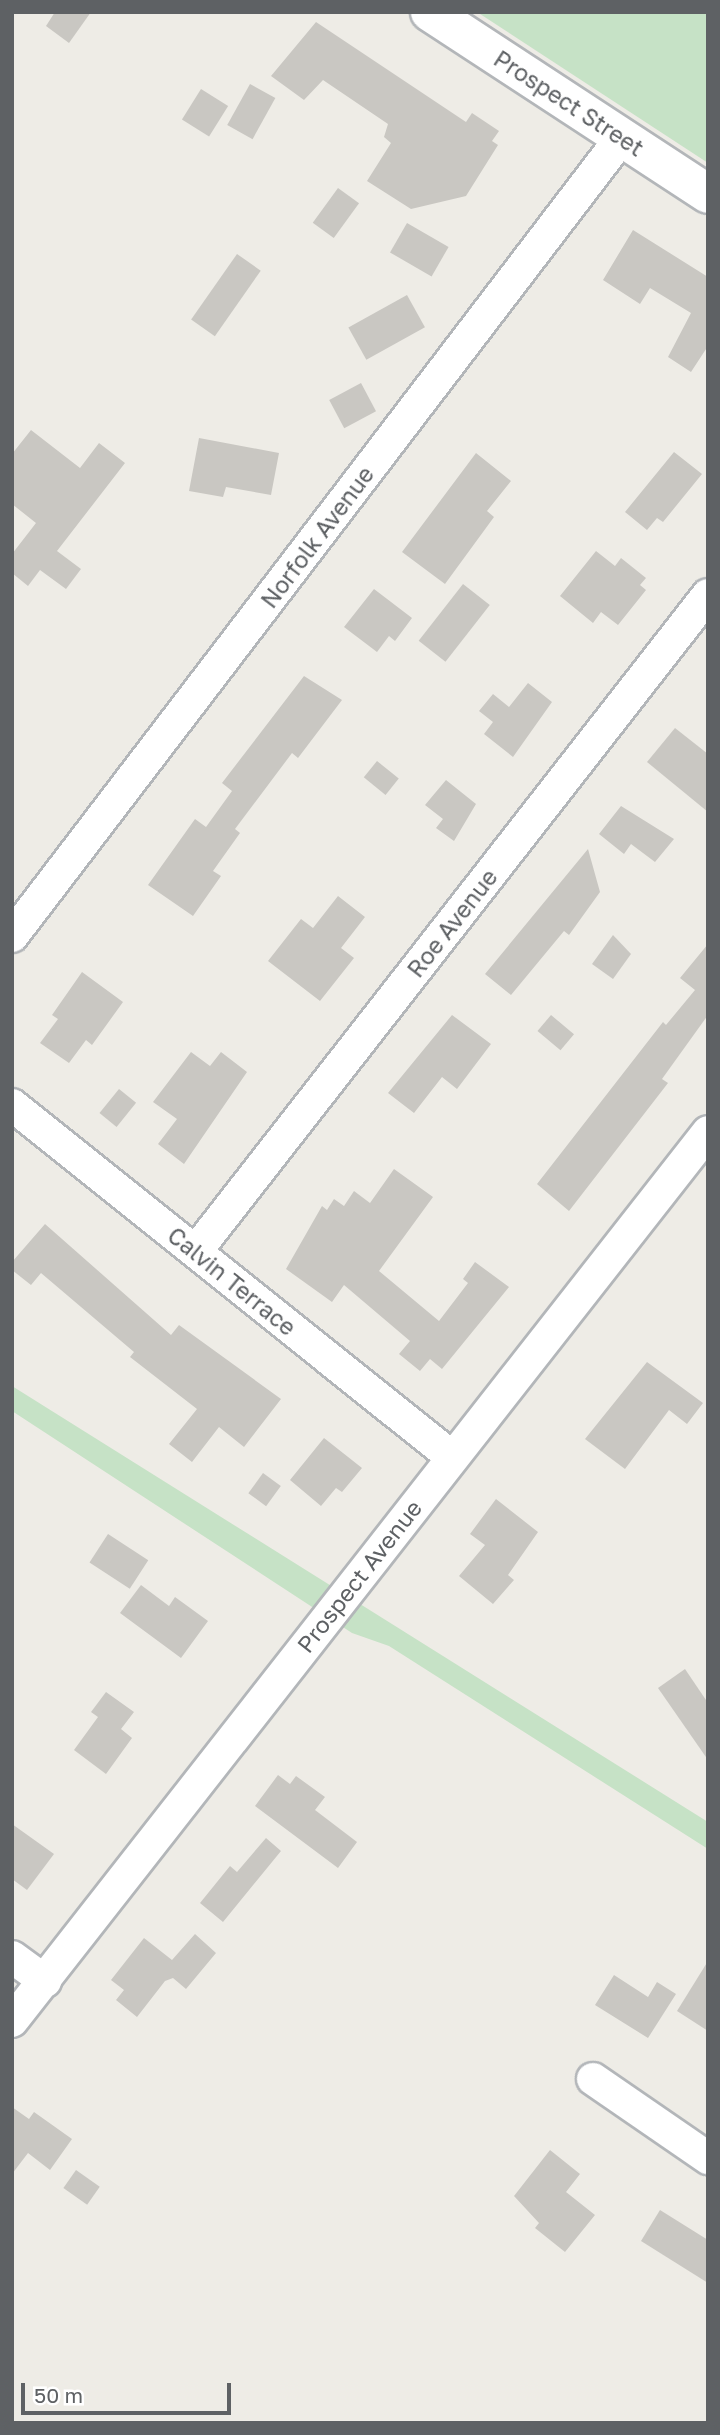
<!DOCTYPE html>
<html>
<head>
<meta charset="utf-8">
<style>
  body { margin:0 }
  #map { position:relative; width:720px; height:2435px; overflow:hidden; background:#eeece6; font-family:"Golos Text",sans-serif }
  div>[style] { position:absolute }
  .green>* { inset:0; background:#c6e2c6 }
  .building>* { inset:0; background:#c9c7c2; transform-origin:0 0 }
  .roads { filter:drop-shadow(2px 0 #b3b6b9) drop-shadow(-2px 0 #b3b6b9) drop-shadow(0 2px #b3b6b9) drop-shadow(0 -2px #b3b6b9) }
  .minor>* { height:32px; margin:-16px; padding:0 16px; transform-origin:16px; border-radius:16px; background:#fff }
  .secondary>* { height:38px; margin:-19px; padding:0 19px; transform-origin:19px; border-radius:19px; background:#fff }
  span { translate:-50% -50%; white-space:nowrap; text-align:center; line-height:1.15; -webkit-text-stroke:6px #fff; paint-order:stroke }
  .street-label { font-size:23px; color:#5e6164 }
  .frame { position:absolute; inset:0; border:14px solid #5e6164; pointer-events:none }
  .scale { position:absolute; left:21px; top:2383px; width:210px; height:32px; box-sizing:border-box; border:4px solid #5e6164; border-top:0; padding-left:9px; font-size:21px; line-height:24px; white-space:nowrap; color:#5e6164; -webkit-text-stroke:5px #fff; paint-order:stroke }
</style>
</head>
<body>
<div id="map">
  <div class="green">
    <i style="clip-path:polygon(477px 12px,708px 12px,708px 163px)"></i>
    <i style="clip-path:polygon(12px 1386px,708px 1822px,708px 1849px,389px 1646px,352px 1633px,12px 1411px)"></i>
  </div>
  <div class="building">
    <i style="clip-path:polygon(55px 12px,91px 12px,69px 43px,46px 26px)"></i>
    <i style="clip-path:polygon(316px 22px,466px 122px,472px 113px,499px 131px,492px 141px,498px 145px,466px 196px,411px 209px,367px 181px,391px 143px,384px 137px,388px 124px,323px 80px,304px 100px,271px 76px)"></i>
    <i style="left:250px;top:84px;width:29px;height:47px;rotate:29deg"></i>
    <i style="left:201px;top:89px;width:32px;height:36px;rotate:32deg"></i>
    <i style="left:338px;top:188px;width:26px;height:43px;rotate:36deg"></i>
    <i style="left:407px;top:223px;width:48px;height:34px;rotate:30deg"></i>
    <i style="clip-path:polygon(633px 230px,708px 277px,708px 346px,691px 372px,668px 357px,691px 313px,650px 288px,640px 304px,603px 280px)"></i>
    <i style="left:237px;top:254px;width:29px;height:80px;rotate:35deg"></i>
    <i style="left:407px;top:295px;width:37px;height:67px;rotate:61deg"></i>
    <i style="left:361px;top:383px;width:32px;height:36px;rotate:62deg"></i>
    <i style="clip-path:polygon(31px 430px,80px 468px,99px 443px,125px 463px,57px 551px,81px 569px,66px 589px,40px 570px,28px 586px,12px 573px,12px 554px,36px 523px,12px 504px,12px 454px)"></i>
    <i style="clip-path:polygon(199px 438px,279px 453px,271px 495px,226px 487px,223px 497px,189px 491px)"></i>
    <i style="clip-path:polygon(674px 452px,702px 474px,663px 522px,657px 518px,647px 530px,625px 512px)"></i>
    <i style="clip-path:polygon(476px 453px,511px 481px,487px 511px,494px 517px,445px 584px,402px 552px)"></i>
    <i style="clip-path:polygon(596px 551px,615px 566px,621px 558px,646px 578px,640px 585px,646px 590px,618px 625px,601px 612px,593px 623px,560px 596px)"></i>
    <i style="left:463px;top:584px;width:34px;height:72px;rotate:38deg"></i>
    <i style="clip-path:polygon(374px 589px,412px 618px,395px 641px,389px 636px,377px 652px,344px 627px)"></i>
    <i style="clip-path:polygon(304px 676px,342px 700px,298px 758px,292px 753px,235px 829px,240px 833px,213px 871px,221px 876px,193px 916px,148px 885px,195px 819px,206px 827px,232px 791px,222px 783px)"></i>
    <i style="clip-path:polygon(528px 683px,552px 702px,513px 757px,484px 734px,493px 722px,479px 711px,493px 694px,509px 707px)"></i>
    <i style="clip-path:polygon(675px 728px,708px 754px,708px 812px,647px 762px)"></i>
    <i style="left:377px;top:761px;width:28px;height:21px;rotate:39deg"></i>
    <i style="clip-path:polygon(446px 780px,476px 804px,454px 841px,436px 828px,443px 819px,425px 805px)"></i>
    <i style="clip-path:polygon(621px 806px,674px 839px,655px 862px,631px 844px,624px 854px,599px 834px)"></i>
    <i style="clip-path:polygon(588px 849px,600px 892px,569px 935px,564px 931px,511px 995px,485px 974px)"></i>
    <i style="clip-path:polygon(338px 896px,365px 917px,341px 948px,354px 958px,320px 1001px,268px 961px,301px 919px,313px 928px)"></i>
    <i style="clip-path:polygon(613px 935px,631px 954px,613px 979px,592px 964px)"></i>
    <i style="clip-path:polygon(708px 944px,708px 1015px,662px 1079px,668px 1083px,569px 1211px,537px 1184px,663px 1022px,666px 1025px,695px 990px,680px 978px)"></i>
    <i style="clip-path:polygon(82px 972px,123px 1002px,92px 1045px,86px 1040px,69px 1063px,40px 1043px,58px 1019px,52px 1015px)"></i>
    <i style="clip-path:polygon(452px 1015px,491px 1044px,457px 1089px,442px 1077px,414px 1113px,388px 1093px)"></i>
    <i style="left:551px;top:1015px;width:30px;height:21px;rotate:40deg"></i>
    <i style="clip-path:polygon(191px 1052px,210px 1066px,221px 1052px,247px 1072px,184px 1164px,158px 1144px,177px 1119px,153px 1102px)"></i>
    <i style="left:119px;top:1089px;width:22px;height:31px;rotate:39deg"></i>
    <i style="clip-path:polygon(394px 1169px,433px 1197px,379px 1271px,439px 1321px,468px 1283px,463px 1279px,475px 1262px,509px 1287px,442px 1369px,430px 1359px,420px 1371px,399px 1354px,410px 1341px,344px 1285px,332px 1302px,286px 1269px,322px 1206px,327px 1210px,334px 1199px,344px 1206px,354px 1191px,370px 1203px)"></i>
    <i style="clip-path:polygon(45px 1224px,171px 1335px,179px 1325px,281px 1399px,244px 1447px,219px 1427px,192px 1462px,169px 1444px,197px 1409px,130px 1357px,134px 1352px,41px 1273px,31px 1285px,12px 1270px,12px 1262px)"></i>
    <i style="clip-path:polygon(647px 1362px,703px 1403px,687px 1424px,669px 1410px,625px 1469px,585px 1439px)"></i>
    <i style="clip-path:polygon(324px 1438px,362px 1468px,342px 1492px,336px 1488px,321px 1506px,290px 1480px)"></i>
    <i style="left:263px;top:1473px;width:22px;height:25px;rotate:36deg"></i>
    <i style="clip-path:polygon(496px 1499px,538px 1532px,508px 1575px,514px 1580px,493px 1604px,459px 1576px,485px 1545px,470px 1534px)"></i>
    <i style="left:108px;top:1534px;width:48px;height:34px;rotate:33deg"></i>
    <i style="clip-path:polygon(141px 1585px,169px 1606px,175px 1597px,208px 1621px,181px 1658px,120px 1613px)"></i>
    <i style="clip-path:polygon(685px 1669px,708px 1703px,708px 1760px,658px 1688px)"></i>
    <i style="clip-path:polygon(106px 1692px,134px 1712px,121px 1729px,132px 1738px,106px 1774px,74px 1750px,98px 1717px,91px 1712px)"></i>
    <i style="clip-path:polygon(278px 1775px,290px 1784px,296px 1776px,325px 1797px,315px 1810px,357px 1842px,338px 1868px,255px 1806px)"></i>
    <i style="clip-path:polygon(12px 1824px,54px 1854px,27px 1890px,12px 1879px)"></i>
    <i style="clip-path:polygon(266px 1838px,281px 1851px,223px 1922px,200px 1903px,230px 1866px,237px 1872px)"></i>
    <i style="clip-path:polygon(195px 1934px,216px 1953px,186px 1989px,173px 1978px,165px 1981px,137px 2017px,116px 2000px,124px 1990px,111px 1980px,144px 1938px,172px 1960px)"></i>
    <i style="clip-path:polygon(708px 1961px,708px 2031px,677px 2011px)"></i>
    <i style="clip-path:polygon(614px 1975px,648px 1997px,657px 1982px,676px 1994px,648px 2038px,595px 2005px)"></i>
    <i style="clip-path:polygon(12px 2107px,29px 2119px,34px 2112px,72px 2139px,50px 2170px,28px 2153px,12px 2174px)"></i>
    <i style="clip-path:polygon(550px 2150px,580px 2174px,566px 2192px,595px 2215px,565px 2252px,535px 2228px,539px 2223px,514px 2196px)"></i>
    <i style="left:76px;top:2170px;width:29px;height:22px;rotate:35deg"></i>
    <i style="clip-path:polygon(660px 2210px,708px 2240px,708px 2283px,641px 2241px)"></i>
  </div>
  <div class="roads">
    <div class="minor">
      <i style="left:12px;top:936px;width:1005px;rotate:-52.64deg"></i>
      <i style="left:12px;top:1105px;width:563px;rotate:38.66deg"></i>
      <i style="left:196px;top:1251px;width:832px;rotate:-52.03deg"></i>
      <i style="left:12px;top:1957px;width:41px;rotate:36deg"></i>
      <i style="left:12px;top:2021px;width:1129px;rotate:-51.94deg"></i>
      <i style="left:593px;top:2079px;width:140px;rotate:34.5deg"></i>
    </div>
    <div class="secondary">
      <i style="left:430px;top:12px;width:332px;rotate:33.2deg"></i>
    </div>
  </div>
  <div class="street-label">
    <span style="left:569px;top:103px;rotate:33deg">Prospect Street</span>
    <span style="left:317px;top:537px;rotate:-53deg">Norfolk Avenue</span>
    <span style="left:452px;top:923px;rotate:-52deg">Roe Avenue</span>
    <span style="left:232px;top:1281px;rotate:39deg">Calvin Terrace</span>
    <span style="left:359px;top:1576px;rotate:-52deg">Prospect Avenue</span>
  </div>
  <div class="frame"></div>
  <div class="scale">50 m</div>
</div>
</body>
</html>
